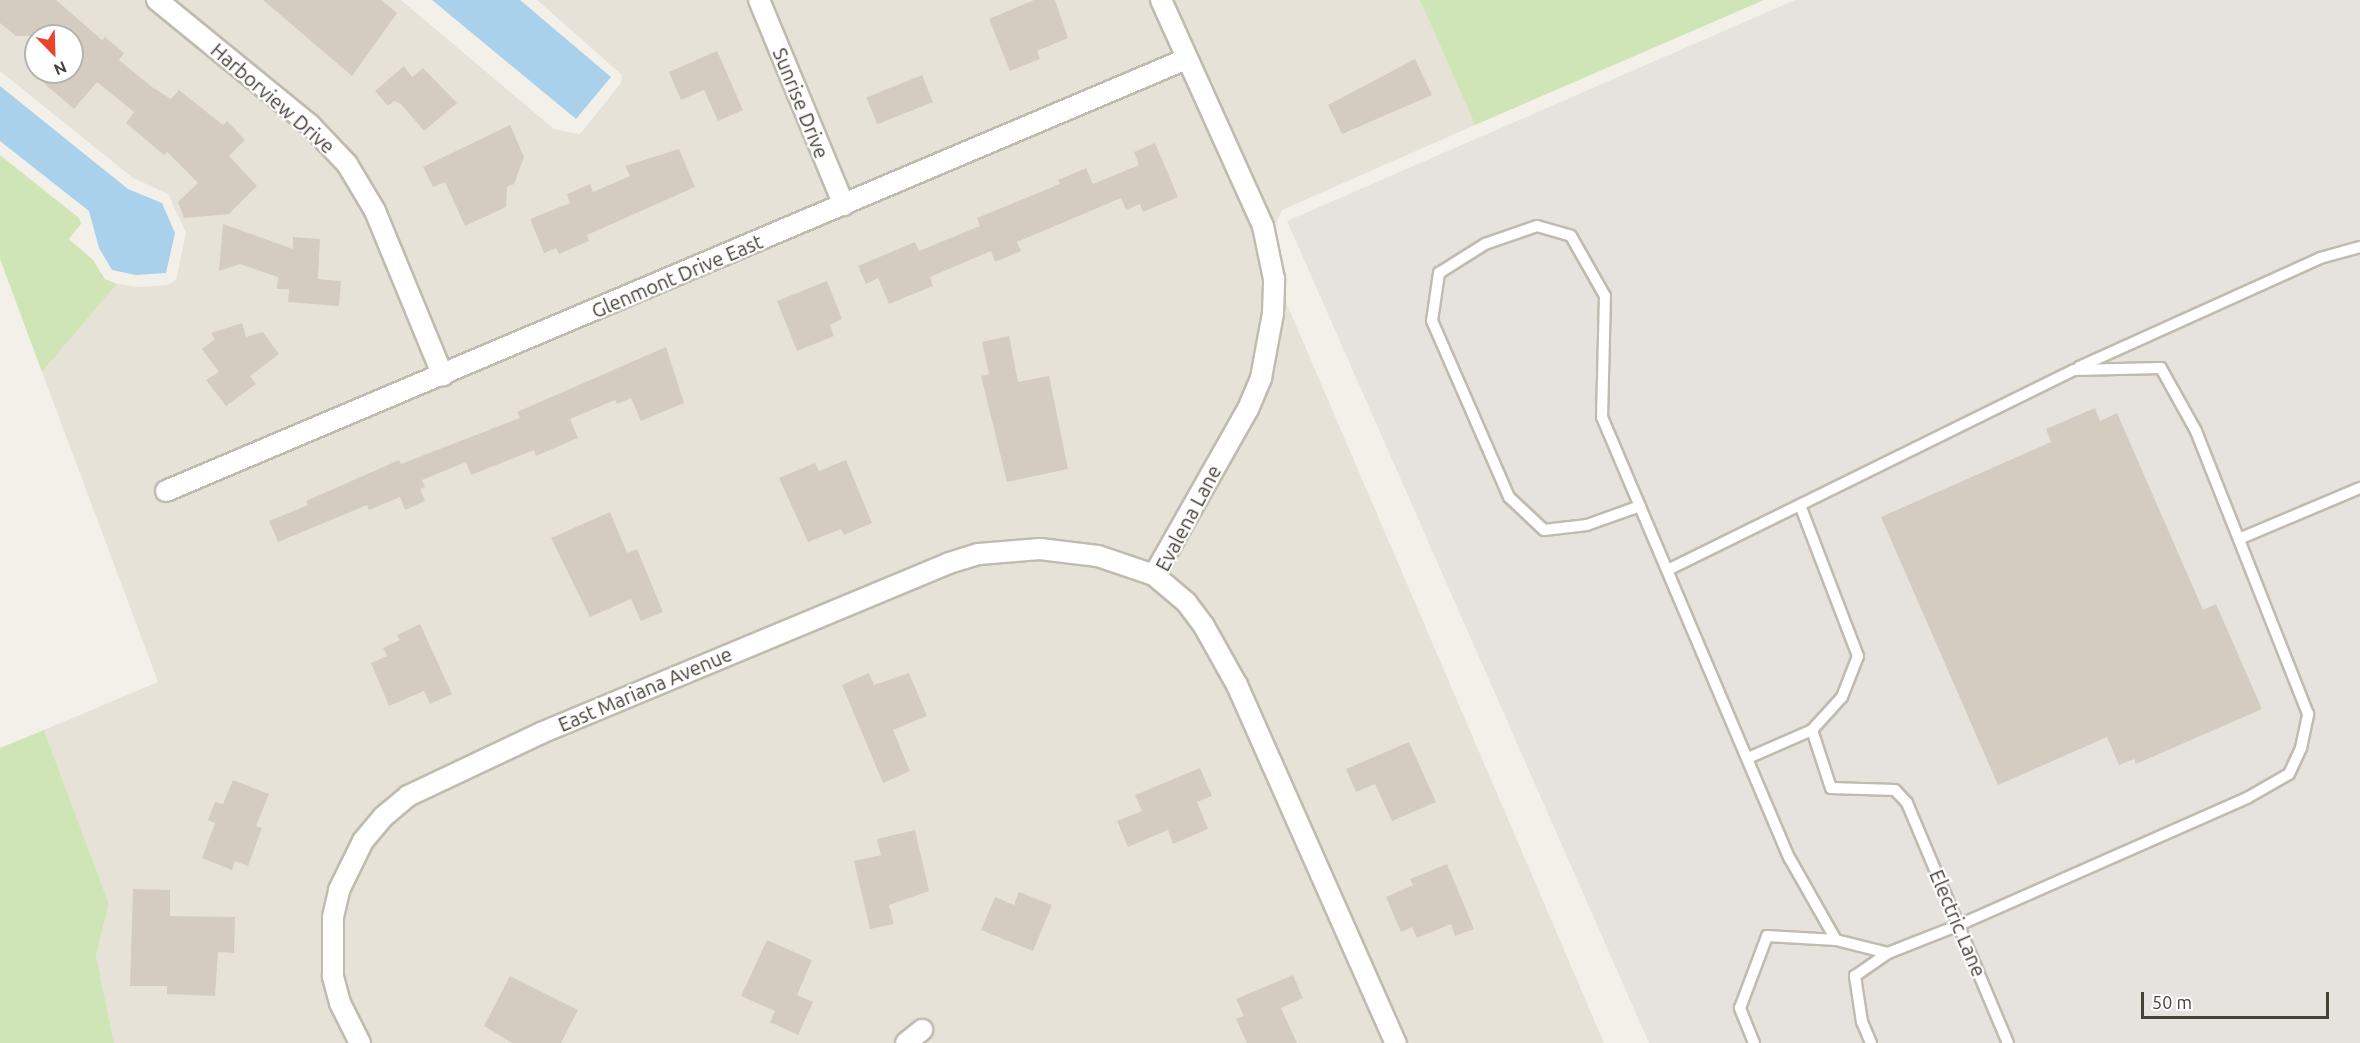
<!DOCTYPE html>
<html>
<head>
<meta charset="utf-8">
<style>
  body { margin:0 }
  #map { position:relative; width:2360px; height:1043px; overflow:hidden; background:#f3f0e9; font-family:Ubuntu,sans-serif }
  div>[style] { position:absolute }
  .residential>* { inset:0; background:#e7e2d8 }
  .industrial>* { inset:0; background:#e6e2de }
  .green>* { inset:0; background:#d0e5b5 }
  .water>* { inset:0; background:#aad1ec }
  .building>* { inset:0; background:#d4ccc0; transform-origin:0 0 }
  .roads { filter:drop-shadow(2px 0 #c1bbaf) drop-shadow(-2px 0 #c1bbaf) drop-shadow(0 2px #c1bbaf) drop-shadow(0 -2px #c1bbaf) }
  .service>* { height:10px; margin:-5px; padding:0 5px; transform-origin:5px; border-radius:5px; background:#fff }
  .minor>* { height:20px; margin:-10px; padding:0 10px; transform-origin:10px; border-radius:10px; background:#fff }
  span { translate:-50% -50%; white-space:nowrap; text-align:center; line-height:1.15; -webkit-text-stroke:4.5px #fff; paint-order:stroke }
  .street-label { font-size:20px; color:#474138 }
  .north { position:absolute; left:24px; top:24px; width:60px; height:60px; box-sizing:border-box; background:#fff; border:2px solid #b5b3af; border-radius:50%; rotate:157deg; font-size:16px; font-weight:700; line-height:24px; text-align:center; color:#474138 }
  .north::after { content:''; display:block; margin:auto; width:21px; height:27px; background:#eb4529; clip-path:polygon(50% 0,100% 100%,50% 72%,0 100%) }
  .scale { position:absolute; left:2141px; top:992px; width:188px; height:27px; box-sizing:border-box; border:3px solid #474138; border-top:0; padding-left:8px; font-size:18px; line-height:21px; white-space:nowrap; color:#474138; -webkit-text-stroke:4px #fff; paint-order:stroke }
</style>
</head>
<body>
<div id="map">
  <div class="residential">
    <i style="clip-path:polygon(evenodd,0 0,401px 0,554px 129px,580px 134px,621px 83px,622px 75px,537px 0,1420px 0,1475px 125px,1282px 210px,1276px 223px,1256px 232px,1604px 1043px,114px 1043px,96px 955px,109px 904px,44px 730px,158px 682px,42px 372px,117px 284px,138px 287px,167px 285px,176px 280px,186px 233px,168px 194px,133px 178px,0 71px,0 0,36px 36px,72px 36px,72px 72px,36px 72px,36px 36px)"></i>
  </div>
  <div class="industrial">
    <i style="clip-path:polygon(1795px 0,2360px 0,2360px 1043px,1649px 1043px,1287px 221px)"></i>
  </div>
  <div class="green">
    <i style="clip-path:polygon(1420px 0,1764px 0,1475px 125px)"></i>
    <i style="clip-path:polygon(0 155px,79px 218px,81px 224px,69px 239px,93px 260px,105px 279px,117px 284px,42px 372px,0 259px)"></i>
    <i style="clip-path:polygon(44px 730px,109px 904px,96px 955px,114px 1043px,0 1043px,0 748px)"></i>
  </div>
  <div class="water">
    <i style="clip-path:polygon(432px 0,520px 0,611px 77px,576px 119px)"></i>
    <i style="clip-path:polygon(0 86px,128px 189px,162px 203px,175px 233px,166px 273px,136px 275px,112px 270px,99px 248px,89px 211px,0 141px)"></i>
  </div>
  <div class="building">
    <i style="clip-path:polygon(0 0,56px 0,102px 40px,105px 37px,124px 53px,119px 60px,152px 87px,171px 99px,179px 90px,223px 125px,227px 121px,245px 140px,229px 156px,257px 186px,229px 214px,184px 218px,178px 202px,198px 183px,167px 152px,164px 155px,126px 123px,134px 112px,97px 82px,74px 109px,38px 78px,43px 72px,72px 72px,74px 36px,16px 36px,0 23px)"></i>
    <i style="clip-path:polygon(263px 0,381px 0,397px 13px,352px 76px)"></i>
    <i style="clip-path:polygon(1034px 0,1055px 0,1068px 38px,1037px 51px,1040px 59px,1010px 71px,989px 19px)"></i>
    <i style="clip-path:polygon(717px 51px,743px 110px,718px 121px,704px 90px,681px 100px,669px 72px)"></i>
    <i style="clip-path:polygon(1415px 59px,1432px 95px,1342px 134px,1328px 105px)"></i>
    <i style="clip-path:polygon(404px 66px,412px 77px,423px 68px,457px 103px,424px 131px,401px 104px,394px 101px,388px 106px,375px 91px)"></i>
    <i style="left:922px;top:75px;width:29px;height:60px;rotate:68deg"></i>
    <i style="clip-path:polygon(510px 125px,524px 157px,514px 184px,507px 187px,506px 207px,465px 226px,445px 182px,433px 187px,423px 167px)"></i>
    <i style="clip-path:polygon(1155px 143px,1178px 197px,1143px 212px,1140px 204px,1126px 210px,1121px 198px,1017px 242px,1021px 251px,995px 262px,991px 251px,930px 277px,933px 286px,889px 304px,878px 278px,866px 284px,858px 266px,915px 242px,919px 251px,980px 226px,977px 218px,1060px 184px,1058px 180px,1086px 168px,1093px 184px,1139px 165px,1134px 152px)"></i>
    <i style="clip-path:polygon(679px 149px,695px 187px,587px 235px,589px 241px,559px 254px,556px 248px,544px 253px,530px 219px,570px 203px,567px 194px,590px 184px,593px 192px,630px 176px,625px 166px)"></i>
    <i style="clip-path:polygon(223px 224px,293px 249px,293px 237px,320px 239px,318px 279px,341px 281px,339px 306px,288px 302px,289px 289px,277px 289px,278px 277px,240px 264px,219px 271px)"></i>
    <i style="clip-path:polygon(827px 281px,842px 319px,830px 325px,834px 336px,797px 351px,777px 301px)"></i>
    <i style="clip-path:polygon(242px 323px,246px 337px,263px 332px,279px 354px,250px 376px,256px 384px,226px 406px,206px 380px,219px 372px,202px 349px,215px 339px,211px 333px)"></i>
    <i style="clip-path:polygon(1009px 336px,1018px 382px,1049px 376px,1068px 469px,1007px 482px,981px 376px,989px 374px,982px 342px)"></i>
    <i style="clip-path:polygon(666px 347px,684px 403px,641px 421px,631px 398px,617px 404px,615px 400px,570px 419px,578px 438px,536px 456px,534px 450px,471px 475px,466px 462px,422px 480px,425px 487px,420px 489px,425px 501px,405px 510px,400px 497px,369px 510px,367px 505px,278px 542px,269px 521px,308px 505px,306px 501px,399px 460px,401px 464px,520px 418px,517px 412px)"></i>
    <i style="clip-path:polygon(2095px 408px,2100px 421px,2117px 413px,2203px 610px,2216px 604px,2262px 709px,2136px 764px,2134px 759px,2119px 765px,2107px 737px,1998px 785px,1881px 517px,2051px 442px,2046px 429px)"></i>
    <i style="clip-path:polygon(846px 460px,872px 523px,844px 535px,841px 529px,808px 542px,779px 478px,815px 463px,819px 471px)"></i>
    <i style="clip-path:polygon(610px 512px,627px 553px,637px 549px,663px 612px,641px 621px,631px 599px,590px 617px,551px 538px)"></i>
    <i style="clip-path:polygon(420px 624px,452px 694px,430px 704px,424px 691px,389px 706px,371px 663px,387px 656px,383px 648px,400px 640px,397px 635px)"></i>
    <i style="clip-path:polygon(869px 673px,874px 685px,909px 673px,927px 716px,893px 730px,910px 771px,883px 783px,842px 685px)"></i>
    <i style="clip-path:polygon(1409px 742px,1436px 802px,1392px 821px,1375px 784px,1356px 792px,1346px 769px)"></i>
    <i style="clip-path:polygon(1200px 768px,1212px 796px,1197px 802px,1208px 829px,1173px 844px,1168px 830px,1128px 847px,1117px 821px,1142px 811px,1135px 795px)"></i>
    <i style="clip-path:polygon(233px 780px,269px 794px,256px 826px,262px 828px,248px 866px,235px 861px,232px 870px,202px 858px,215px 823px,208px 820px,215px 802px,223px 804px)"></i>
    <i style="clip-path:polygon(915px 830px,929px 891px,889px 905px,894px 924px,870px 929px,854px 861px,881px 855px,877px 839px)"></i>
    <i style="clip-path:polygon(1447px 864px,1474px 929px,1455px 936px,1451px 924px,1417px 938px,1412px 927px,1401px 932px,1386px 897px,1413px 885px,1410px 879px)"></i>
    <i style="clip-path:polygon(133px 889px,170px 890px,170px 916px,235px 917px,234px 953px,218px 952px,215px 996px,167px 994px,167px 986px,130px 986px)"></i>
    <i style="clip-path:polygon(1019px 892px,1052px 905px,1033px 951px,981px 930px,995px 897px,1014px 905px)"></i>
    <i style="clip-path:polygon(767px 940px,812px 960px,797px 995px,813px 1002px,798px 1035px,770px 1022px,775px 1011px,741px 996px)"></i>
    <i style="clip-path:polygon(1293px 975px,1303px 998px,1281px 1008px,1297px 1043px,1247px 1043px,1236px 1019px,1244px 1016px,1236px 999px)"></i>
    <i style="clip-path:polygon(510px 976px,578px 1010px,561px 1043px,512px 1043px,484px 1026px)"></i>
  </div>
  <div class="roads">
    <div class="service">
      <i style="left:2079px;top:367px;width:265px;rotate:-24.3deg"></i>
      <i style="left:2320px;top:258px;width:41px;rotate:-15.4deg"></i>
      <i style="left:1800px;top:505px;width:162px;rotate:69deg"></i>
      <i style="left:1858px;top:656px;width:44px;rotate:111.3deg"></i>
      <i style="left:1842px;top:697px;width:45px;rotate:132.3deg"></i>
      <i style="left:1812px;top:730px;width:61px;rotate:71.9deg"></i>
      <i style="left:1831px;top:788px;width:64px;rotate:1.8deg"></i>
      <i style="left:1895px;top:790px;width:18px;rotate:47deg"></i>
      <i style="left:1907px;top:803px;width:260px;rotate:67.2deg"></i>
      <i style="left:1640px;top:506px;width:56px;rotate:160.3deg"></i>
      <i style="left:1587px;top:525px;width:43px;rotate:173.4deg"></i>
      <i style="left:1544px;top:530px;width:48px;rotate:-136.7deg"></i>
      <i style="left:1509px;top:497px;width:192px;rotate:-113.6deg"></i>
      <i style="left:1432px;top:321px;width:49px;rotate:-81.7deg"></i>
      <i style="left:1439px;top:273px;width:54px;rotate:-32.2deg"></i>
      <i style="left:1485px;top:244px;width:55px;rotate:-19.1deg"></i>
      <i style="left:1537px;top:226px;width:35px;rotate:16deg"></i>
      <i style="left:1571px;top:236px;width:69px;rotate:60.5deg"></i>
      <i style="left:1605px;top:296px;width:121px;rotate:91.4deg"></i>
      <i style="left:1602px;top:417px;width:480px;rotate:67deg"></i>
      <i style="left:1790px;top:859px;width:93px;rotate:60.4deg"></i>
      <i style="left:1836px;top:940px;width:54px;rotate:14deg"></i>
      <i style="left:1888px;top:953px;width:76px;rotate:-21.5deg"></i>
      <i style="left:1959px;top:925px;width:315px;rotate:-23.8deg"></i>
      <i style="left:2247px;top:798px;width:48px;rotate:-29.7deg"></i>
      <i style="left:2289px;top:774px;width:29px;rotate:-65deg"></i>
      <i style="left:2301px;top:748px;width:35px;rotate:-78deg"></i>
      <i style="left:2308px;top:714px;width:304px;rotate:-111.6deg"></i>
      <i style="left:2196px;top:431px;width:72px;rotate:-119.1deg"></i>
      <i style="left:2161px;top:368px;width:87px;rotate:178.7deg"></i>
      <i style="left:2074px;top:370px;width:453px;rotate:153.8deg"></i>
      <i style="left:2239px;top:539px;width:131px;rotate:-22.9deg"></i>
      <i style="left:1748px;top:758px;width:70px;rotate:-23.6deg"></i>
      <i style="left:1754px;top:1043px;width:38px;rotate:-112deg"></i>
      <i style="left:1740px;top:1008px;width:77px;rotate:-69.4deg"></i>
      <i style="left:1767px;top:936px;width:69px;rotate:3.3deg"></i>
      <i style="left:1871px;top:1043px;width:23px;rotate:-113deg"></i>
      <i style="left:1862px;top:1022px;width:47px;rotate:-98.7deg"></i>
      <i style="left:1855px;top:976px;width:40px;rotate:-34.9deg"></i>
    </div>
    <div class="minor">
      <i style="left:157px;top:0;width:198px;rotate:39.2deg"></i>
      <i style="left:310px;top:125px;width:54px;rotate:46.5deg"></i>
      <i style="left:347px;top:164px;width:55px;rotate:59.2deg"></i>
      <i style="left:375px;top:211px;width:178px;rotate:67.6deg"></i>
      <i style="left:759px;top:0;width:222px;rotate:67.5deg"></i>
      <i style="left:166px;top:491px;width:1108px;rotate:-22.95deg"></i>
      <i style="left:1154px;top:575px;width:191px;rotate:-60.5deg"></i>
      <i style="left:1248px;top:409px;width:34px;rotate:-67deg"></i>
      <i style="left:1261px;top:378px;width:66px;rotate:-79.5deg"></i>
      <i style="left:1273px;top:313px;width:34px;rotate:-88deg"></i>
      <i style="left:1274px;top:279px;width:54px;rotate:-101.7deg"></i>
      <i style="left:1263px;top:226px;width:248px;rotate:-114.3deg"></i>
      <i style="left:360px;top:1043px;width:45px;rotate:-116.6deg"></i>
      <i style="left:340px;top:1003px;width:28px;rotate:-105deg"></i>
      <i style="left:333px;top:976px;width:59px;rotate:-90deg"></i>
      <i style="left:333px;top:917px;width:28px;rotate:-77deg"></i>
      <i style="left:339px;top:890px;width:55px;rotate:-63.9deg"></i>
      <i style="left:363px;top:841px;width:31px;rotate:-50deg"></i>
      <i style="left:383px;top:817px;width:33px;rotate:-40deg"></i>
      <i style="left:408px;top:796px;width:147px;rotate:-25.3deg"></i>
      <i style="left:541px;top:733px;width:442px;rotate:-22.6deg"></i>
      <i style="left:949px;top:563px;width:31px;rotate:-17deg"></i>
      <i style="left:979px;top:554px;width:61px;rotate:-4.7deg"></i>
      <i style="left:1040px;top:549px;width:58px;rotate:6.9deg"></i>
      <i style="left:1098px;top:556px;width:59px;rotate:18.7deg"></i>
      <i style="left:1154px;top:575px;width:42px;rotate:40.2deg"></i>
      <i style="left:1186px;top:602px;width:30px;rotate:53deg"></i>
      <i style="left:1204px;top:626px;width:68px;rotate:60.8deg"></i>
      <i style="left:1237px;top:685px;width:392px;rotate:66.1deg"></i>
      <i style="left:906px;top:1043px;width:21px;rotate:-39deg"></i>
    </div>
  </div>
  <div class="street-label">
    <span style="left:273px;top:98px;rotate:41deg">Harborview Drive</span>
    <span style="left:801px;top:103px;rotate:68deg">Sunrise Drive</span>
    <span style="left:677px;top:276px;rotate:-23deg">Glenmont Drive East</span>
    <span style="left:1188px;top:518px;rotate:-62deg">Evalena Lane</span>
    <span style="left:645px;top:689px;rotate:-23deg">East Mariana Avenue</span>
    <span style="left:1958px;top:923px;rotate:67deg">Electric Lane</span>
  </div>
  <div class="north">N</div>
  <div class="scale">50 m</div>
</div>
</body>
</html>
